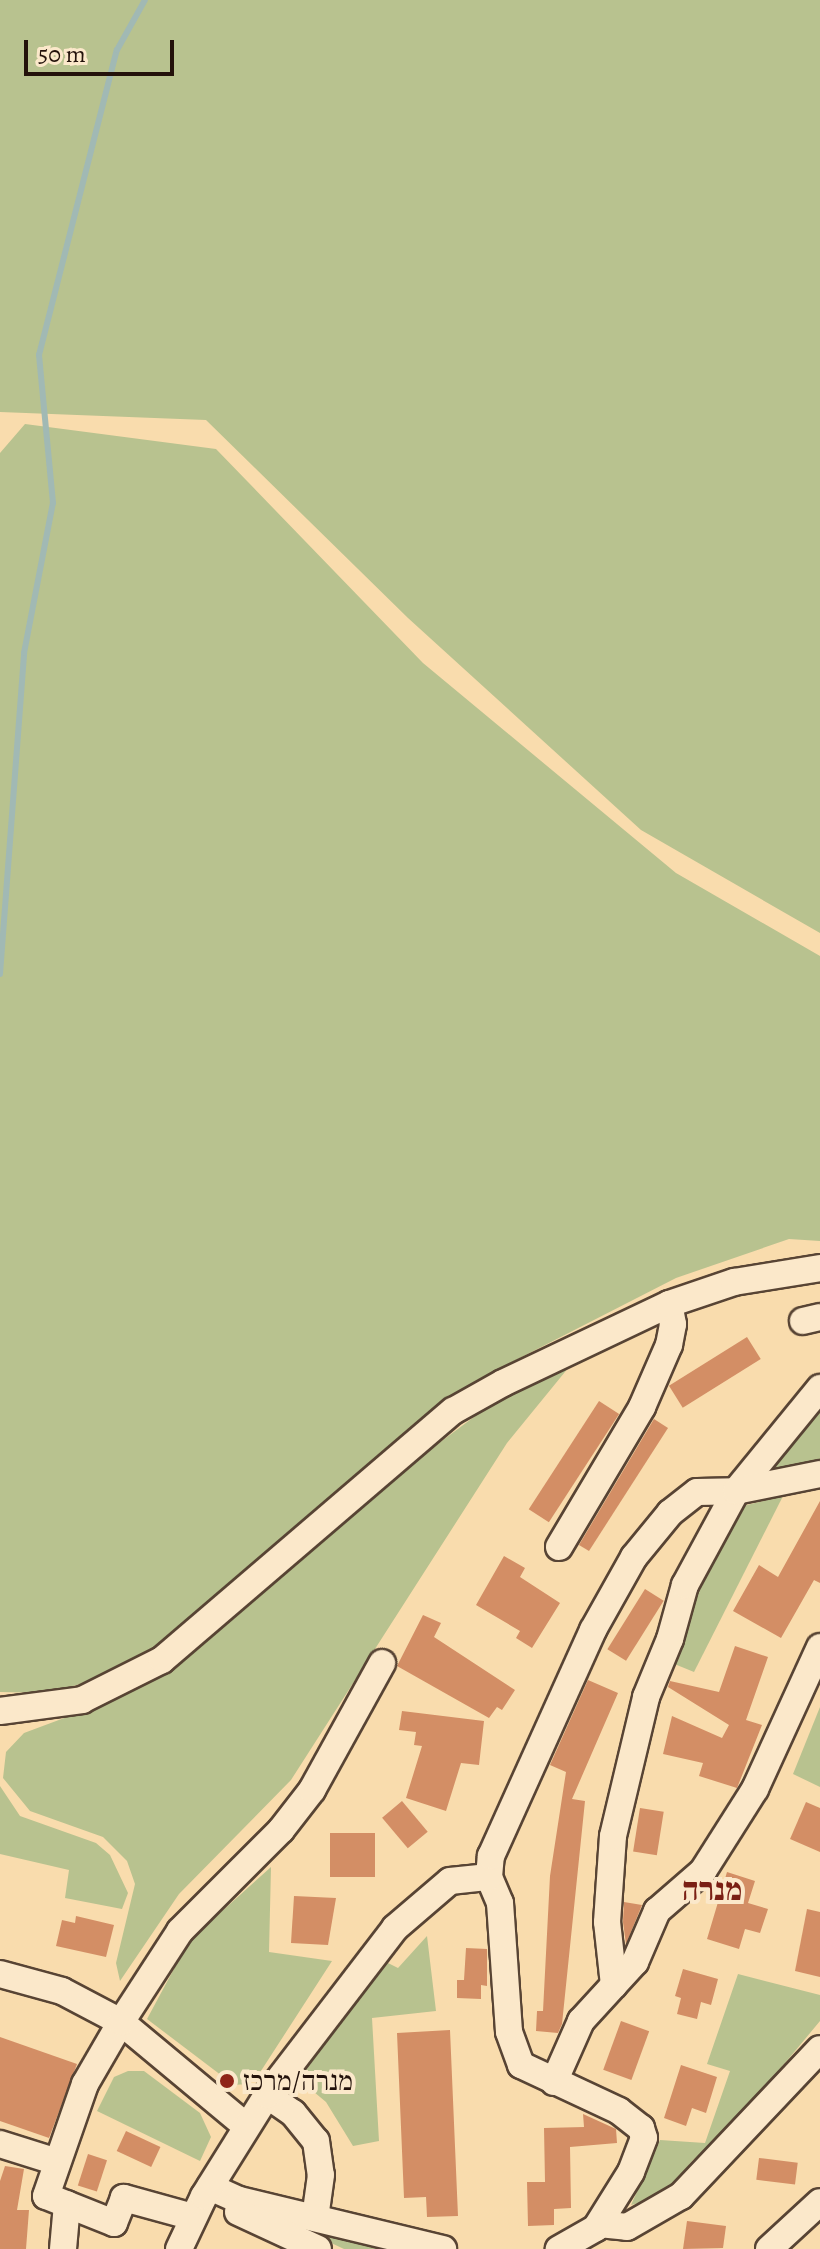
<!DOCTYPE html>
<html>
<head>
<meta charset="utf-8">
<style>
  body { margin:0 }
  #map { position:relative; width:820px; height:2249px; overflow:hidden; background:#f9dcad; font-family:Alegreya,"Frank Ruhl Libre",serif }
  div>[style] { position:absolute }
  .green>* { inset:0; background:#b8c28f }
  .stream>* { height:6px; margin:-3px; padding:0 3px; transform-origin:3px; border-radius:3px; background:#a1b9b4 }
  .building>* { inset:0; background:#d38e65; transform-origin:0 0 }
  .roads { filter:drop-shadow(2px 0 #584434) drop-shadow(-2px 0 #584434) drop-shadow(0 2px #584434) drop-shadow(0 -2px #584434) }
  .minor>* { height:26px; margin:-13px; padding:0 13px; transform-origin:13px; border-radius:13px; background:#fbe8ca }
  .dots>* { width:22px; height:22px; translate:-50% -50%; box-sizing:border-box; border:4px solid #fbe8ca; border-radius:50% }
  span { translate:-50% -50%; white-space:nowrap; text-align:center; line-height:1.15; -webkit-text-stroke:8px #fbe8ca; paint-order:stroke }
  .poi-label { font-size:28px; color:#23120b }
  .left { translate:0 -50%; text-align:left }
  .quarter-label { font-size:32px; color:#7a1f14; font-weight:700 }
  .scale { position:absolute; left:24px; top:40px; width:150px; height:36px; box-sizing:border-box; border:4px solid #23120b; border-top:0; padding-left:10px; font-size:24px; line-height:28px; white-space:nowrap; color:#23120b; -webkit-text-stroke:6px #fbe8ca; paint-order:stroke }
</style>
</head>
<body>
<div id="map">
  <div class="green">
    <i style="clip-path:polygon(0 0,820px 0,820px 933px,641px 830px,408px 618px,206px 420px,0 412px)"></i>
    <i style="clip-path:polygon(25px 424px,216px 449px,423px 663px,676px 873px,820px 956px,820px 1241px,789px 1239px,676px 1278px,475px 1381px,410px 1433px,199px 1625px,95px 1680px,47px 1693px,0 1692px,0 453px)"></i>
    <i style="clip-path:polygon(569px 1367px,507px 1443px,291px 1780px,179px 1894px,120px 1981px,116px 1963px,135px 1884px,127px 1861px,103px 1837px,30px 1811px,3px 1778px,6px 1752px,24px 1733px,107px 1702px,181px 1662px,339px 1520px,431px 1449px,490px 1405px)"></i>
    <i style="clip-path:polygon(820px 1400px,820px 1460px,770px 1477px,760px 1474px)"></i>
    <i style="clip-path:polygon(783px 1496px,694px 1672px,672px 1663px,686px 1601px,739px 1507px)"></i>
    <i style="clip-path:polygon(820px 1707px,820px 1787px,793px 1774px)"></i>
    <i style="clip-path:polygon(0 1786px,20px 1816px,96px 1843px,110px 1855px,128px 1893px,122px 1909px,65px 1898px,69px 1870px,0 1854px)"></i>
    <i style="clip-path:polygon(271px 1867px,269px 1952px,332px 1961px,259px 2074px,247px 2084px,234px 2085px,147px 2019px,189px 1941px)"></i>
    <i style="clip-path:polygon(427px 1936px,436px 2011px,372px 2018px,379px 2141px,353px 2146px,326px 2102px,296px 2077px,378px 1958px,398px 1968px)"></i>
    <i style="clip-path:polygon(738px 1974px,820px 1995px,820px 2021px,717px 2145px,693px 2160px,662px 2197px,631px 2205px,660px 2140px,705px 2143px,730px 2071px,707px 2064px)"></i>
    <i style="clip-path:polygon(128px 2071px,144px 2071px,200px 2113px,211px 2137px,200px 2161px,97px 2111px,114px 2077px)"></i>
    <i style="clip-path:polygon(293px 2225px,389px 2249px,344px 2249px)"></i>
  </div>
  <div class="stream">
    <i style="left:0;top:974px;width:322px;rotate:-85.7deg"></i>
    <i style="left:24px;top:653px;width:153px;rotate:-79.1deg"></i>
    <i style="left:53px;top:503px;width:149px;rotate:-95.4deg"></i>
    <i style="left:39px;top:355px;width:315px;rotate:-75.7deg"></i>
    <i style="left:117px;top:50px;width:57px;rotate:-60.8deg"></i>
  </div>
  <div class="building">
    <i style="left:747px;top:1337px;width:26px;height:92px;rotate:58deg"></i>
    <i style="left:599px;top:1401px;width:24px;height:129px;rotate:33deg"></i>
    <i style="clip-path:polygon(654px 1419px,668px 1428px,589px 1551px,579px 1545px)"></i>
    <i style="clip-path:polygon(820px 1501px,820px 1583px,814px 1580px,781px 1638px,733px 1611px,759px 1565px,778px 1577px)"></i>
    <i style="clip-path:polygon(504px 1556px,525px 1568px,520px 1577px,560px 1603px,532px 1648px,516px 1638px,520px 1631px,476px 1605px)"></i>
    <i style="left:645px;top:1589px;width:22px;height:71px;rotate:32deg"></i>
    <i style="clip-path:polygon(423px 1615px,441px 1623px,434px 1637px,515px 1690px,502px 1710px,497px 1707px,489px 1718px,397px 1666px)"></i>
    <i style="clip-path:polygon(735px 1646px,768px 1657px,746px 1720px,762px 1725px,737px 1788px,699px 1776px,703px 1763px,663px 1754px,672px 1716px,722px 1738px,729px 1725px,668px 1687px,670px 1681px,719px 1692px)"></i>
    <i style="clip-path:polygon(588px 1680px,618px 1693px,572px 1799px,585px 1801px,562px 2024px,558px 2033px,536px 2031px,537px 2011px,543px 2011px,550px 1876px,566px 1772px,550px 1765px)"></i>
    <i style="clip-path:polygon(402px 1711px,484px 1721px,479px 1765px,461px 1763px,446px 1811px,406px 1798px,422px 1746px,414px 1745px,416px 1732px,399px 1730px)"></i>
    <i style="left:402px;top:1801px;width:40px;height:26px;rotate:50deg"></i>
    <i style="clip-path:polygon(806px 1802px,820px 1808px,820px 1852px,790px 1839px)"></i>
    <i style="left:640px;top:1808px;width:24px;height:44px;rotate:9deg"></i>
    <i style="left:375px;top:1833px;width:44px;height:45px;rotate:90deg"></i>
    <i style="clip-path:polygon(727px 1872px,755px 1881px,748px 1903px,768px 1909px,760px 1933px,745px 1929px,739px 1949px,707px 1939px)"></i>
    <i style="clip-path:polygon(294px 1896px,336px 1898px,328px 1945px,291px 1943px)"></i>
    <i style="clip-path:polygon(624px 1902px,642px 1905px,626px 1944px,623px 1922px)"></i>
    <i style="clip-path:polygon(807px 1909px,820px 1912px,820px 1977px,795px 1971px)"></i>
    <i style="clip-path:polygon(76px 1916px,114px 1925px,106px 1957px,56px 1946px,62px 1920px,75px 1923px)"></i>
    <i style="clip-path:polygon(466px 1948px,487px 1949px,487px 1986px,481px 1985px,481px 1999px,457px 1998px,457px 1980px,464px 1980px)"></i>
    <i style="clip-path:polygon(683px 1969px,718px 1979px,711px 2005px,701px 2002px,697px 2019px,677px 2014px,681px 1998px,675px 1996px)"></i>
    <i style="left:621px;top:2021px;width:30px;height:52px;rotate:20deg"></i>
    <i style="clip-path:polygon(450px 2030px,458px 2216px,427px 2217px,426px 2197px,404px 2198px,397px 2033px)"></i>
    <i style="clip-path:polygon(0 2037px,77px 2064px,49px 2138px,0 2121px)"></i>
    <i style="clip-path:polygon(681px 2065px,717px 2077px,706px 2113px,692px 2108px,686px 2126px,664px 2118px)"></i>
    <i style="clip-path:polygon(583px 2114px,616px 2129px,617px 2143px,570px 2147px,571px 2208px,554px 2209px,554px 2225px,528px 2226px,527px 2182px,545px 2182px,544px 2128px,584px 2127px)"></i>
    <i style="left:126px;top:2131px;width:38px;height:22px;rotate:25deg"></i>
    <i style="left:88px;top:2154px;width:20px;height:33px;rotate:18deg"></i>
    <i style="left:759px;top:2158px;width:39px;height:22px;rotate:7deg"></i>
    <i style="clip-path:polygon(5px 2166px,24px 2169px,17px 2210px,29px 2210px,26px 2249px,0 2249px,0 2181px)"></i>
    <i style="clip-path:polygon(687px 2221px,726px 2226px,723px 2248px,683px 2249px)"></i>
  </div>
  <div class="roads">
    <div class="minor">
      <i style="left:803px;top:1321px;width:17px;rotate:-13deg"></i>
      <i style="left:559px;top:1547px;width:163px;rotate:-59.3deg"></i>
      <i style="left:642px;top:1407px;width:68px;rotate:-66.5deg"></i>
      <i style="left:669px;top:1345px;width:21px;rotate:-79deg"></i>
      <i style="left:673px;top:1324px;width:20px;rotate:-101deg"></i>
      <i style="left:0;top:1711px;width:83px;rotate:-7.6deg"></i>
      <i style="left:82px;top:1700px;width:89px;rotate:-26.6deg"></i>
      <i style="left:162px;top:1660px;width:383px;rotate:-40.6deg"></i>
      <i style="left:453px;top:1411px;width:57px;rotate:-29.2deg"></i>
      <i style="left:503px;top:1383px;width:184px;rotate:-25.4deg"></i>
      <i style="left:669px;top:1304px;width:69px;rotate:-18.7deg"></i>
      <i style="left:734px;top:1282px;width:87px;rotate:-9.2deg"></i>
      <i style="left:489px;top:1877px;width:28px;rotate:67deg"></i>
      <i style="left:500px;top:1903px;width:129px;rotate:86deg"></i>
      <i style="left:509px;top:2032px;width:35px;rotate:70deg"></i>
      <i style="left:521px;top:2065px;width:108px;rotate:25.1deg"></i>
      <i style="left:619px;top:2111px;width:28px;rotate:38deg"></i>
      <i style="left:641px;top:2128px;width:10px;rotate:73deg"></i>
      <i style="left:644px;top:2138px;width:36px;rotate:111deg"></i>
      <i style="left:631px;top:2172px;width:66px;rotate:122deg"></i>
      <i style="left:596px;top:2228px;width:43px;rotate:150.4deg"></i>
      <i style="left:0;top:1974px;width:64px;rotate:15.3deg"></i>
      <i style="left:62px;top:1991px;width:67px;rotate:27.7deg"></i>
      <i style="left:121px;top:2022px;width:163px;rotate:39.8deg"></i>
      <i style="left:614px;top:1985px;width:63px;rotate:-96.3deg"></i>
      <i style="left:607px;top:1922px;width:86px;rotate:-86deg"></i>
      <i style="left:613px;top:1836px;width:143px;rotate:-76.6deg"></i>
      <i style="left:646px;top:1697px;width:63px;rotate:-67.5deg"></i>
      <i style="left:670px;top:1639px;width:56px;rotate:-74.5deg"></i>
      <i style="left:685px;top:1585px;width:107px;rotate:-61.5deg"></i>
      <i style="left:736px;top:1491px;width:133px;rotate:-50.8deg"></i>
      <i style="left:554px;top:2082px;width:67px;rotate:-66.1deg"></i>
      <i style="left:581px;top:2021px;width:80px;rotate:-47.5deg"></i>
      <i style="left:635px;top:1962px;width:56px;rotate:-66.7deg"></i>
      <i style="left:657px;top:1911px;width:61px;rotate:-41deg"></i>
      <i style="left:703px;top:1871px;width:97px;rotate:-57.6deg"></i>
      <i style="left:755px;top:1789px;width:156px;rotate:-65.4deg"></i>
      <i style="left:267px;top:2095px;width:32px;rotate:35deg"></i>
      <i style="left:293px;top:2113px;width:36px;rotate:51deg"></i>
      <i style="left:316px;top:2141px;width:34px;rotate:82deg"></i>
      <i style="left:321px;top:2175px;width:43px;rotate:97.9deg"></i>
      <i style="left:0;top:2144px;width:60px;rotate:17.5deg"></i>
      <i style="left:210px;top:2187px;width:32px;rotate:24deg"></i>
      <i style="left:239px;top:2200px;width:210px;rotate:13.5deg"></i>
      <i style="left:238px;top:2212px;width:88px;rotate:24.8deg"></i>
      <i style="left:193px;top:2217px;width:72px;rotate:-164.6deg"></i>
      <i style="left:124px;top:2198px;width:27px;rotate:112deg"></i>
      <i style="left:114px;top:2223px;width:73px;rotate:-158.3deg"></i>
      <i style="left:46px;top:2196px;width:119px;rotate:-70.8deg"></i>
      <i style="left:85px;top:2084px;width:72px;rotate:-59.9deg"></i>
      <i style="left:121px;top:2022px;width:108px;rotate:-57deg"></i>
      <i style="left:180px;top:1931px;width:143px;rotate:-45deg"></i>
      <i style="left:281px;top:1830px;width:51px;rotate:-52.2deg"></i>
      <i style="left:312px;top:1790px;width:145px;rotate:-61.1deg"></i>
      <i style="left:599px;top:2224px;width:28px;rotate:6deg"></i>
      <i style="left:627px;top:2227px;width:62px;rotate:-29.9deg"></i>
      <i style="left:681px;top:2196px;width:202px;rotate:-46.6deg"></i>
      <i style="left:63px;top:2249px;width:45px;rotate:-84.9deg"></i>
      <i style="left:179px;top:2249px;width:59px;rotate:-64.7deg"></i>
      <i style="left:204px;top:2196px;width:119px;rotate:-58deg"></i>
      <i style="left:267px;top:2095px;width:210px;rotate:-52.5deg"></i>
      <i style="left:395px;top:1928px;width:72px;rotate:-40.5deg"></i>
      <i style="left:450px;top:1881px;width:39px;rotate:-6deg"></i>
      <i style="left:489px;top:1877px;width:21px;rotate:-85deg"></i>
      <i style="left:491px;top:1856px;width:248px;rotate:-65.7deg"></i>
      <i style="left:593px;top:1630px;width:84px;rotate:-60.7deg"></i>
      <i style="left:634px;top:1557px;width:57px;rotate:-50.7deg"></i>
      <i style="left:670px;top:1513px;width:34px;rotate:-38deg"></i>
      <i style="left:697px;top:1492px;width:39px;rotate:-1deg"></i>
      <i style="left:736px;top:1491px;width:86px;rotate:-11.4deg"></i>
      <i style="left:769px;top:2249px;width:69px;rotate:-42.7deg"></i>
    </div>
  </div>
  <div class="dots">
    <i style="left:227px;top:2081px;background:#8f2418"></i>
  </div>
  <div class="poi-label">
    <span class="left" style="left:243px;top:2081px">מנרה/מרכז</span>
  </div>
  <div class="quarter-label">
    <span style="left:712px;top:1889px">מנרה</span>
  </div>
  <div class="scale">50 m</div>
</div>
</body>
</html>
